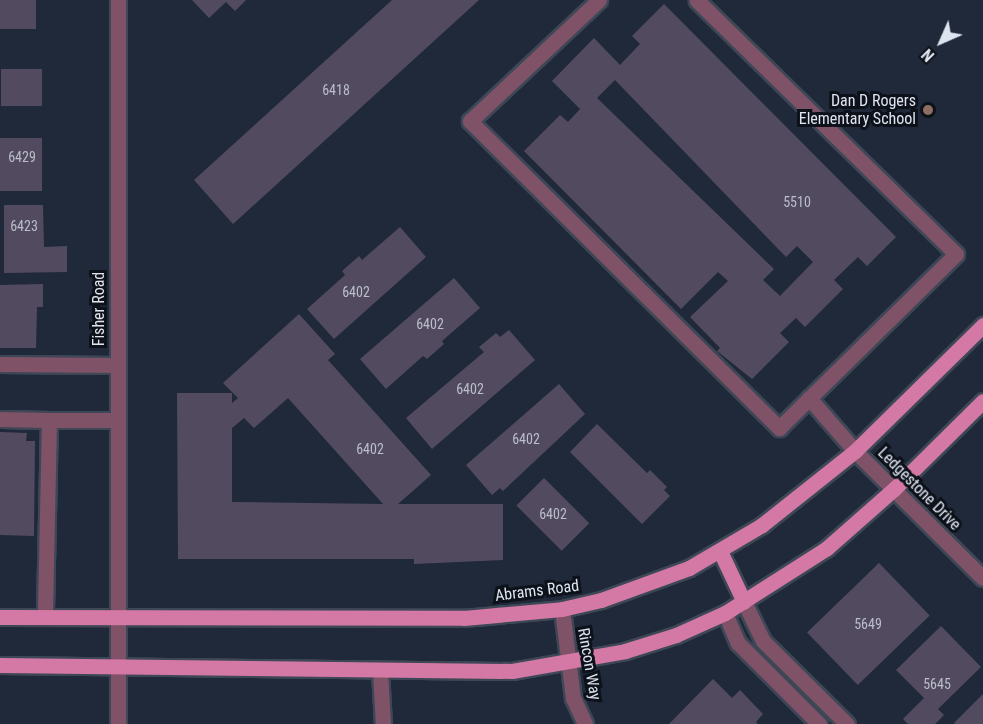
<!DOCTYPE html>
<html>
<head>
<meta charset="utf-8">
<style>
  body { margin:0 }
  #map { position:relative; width:983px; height:724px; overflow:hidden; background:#1f2939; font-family:"Roboto Condensed",sans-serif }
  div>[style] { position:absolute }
  .building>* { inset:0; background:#524b5f; transform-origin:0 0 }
  .roads { filter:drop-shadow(2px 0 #3e4756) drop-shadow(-2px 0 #3e4756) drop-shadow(0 2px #3e4756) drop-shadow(0 -2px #3e4756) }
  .minor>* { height:15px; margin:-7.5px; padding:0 7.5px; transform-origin:7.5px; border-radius:7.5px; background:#7f5267 }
  .major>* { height:15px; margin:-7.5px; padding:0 7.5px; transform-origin:7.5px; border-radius:7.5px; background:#d479a5 }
  .dots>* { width:16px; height:16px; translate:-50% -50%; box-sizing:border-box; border:3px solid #0d1119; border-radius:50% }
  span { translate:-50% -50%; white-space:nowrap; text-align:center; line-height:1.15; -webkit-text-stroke:6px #0d1119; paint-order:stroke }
  .number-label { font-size:14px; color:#bbbecc }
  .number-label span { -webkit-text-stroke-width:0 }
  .poi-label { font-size:16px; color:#dee5f0 }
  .right { translate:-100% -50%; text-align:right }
  .street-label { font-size:16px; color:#dee5f0 }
  .north { position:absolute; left:911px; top:12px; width:60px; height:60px; -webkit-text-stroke:4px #0d1119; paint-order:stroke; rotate:225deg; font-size:16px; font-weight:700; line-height:24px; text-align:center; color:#dee5f0 }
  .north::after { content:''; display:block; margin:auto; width:21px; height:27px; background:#dee5f0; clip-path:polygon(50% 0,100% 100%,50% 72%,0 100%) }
</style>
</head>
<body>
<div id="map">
  <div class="building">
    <i style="left:0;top:0;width:36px;height:29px"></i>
    <i style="clip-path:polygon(192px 0,246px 0,235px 11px,226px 2px,209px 18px)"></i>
    <i style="clip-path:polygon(392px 0,479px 0,233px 224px,194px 180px)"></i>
    <i style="clip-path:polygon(evenodd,664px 4px,896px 237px,867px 266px,858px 257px,834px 280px,843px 289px,805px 327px,796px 318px,780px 333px,789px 342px,752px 379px,717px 351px,720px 348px,690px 317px,728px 281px,718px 272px,681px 309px,524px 151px,560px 115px,568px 122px,580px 109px,552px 81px,594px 38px,620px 65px,640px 44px,632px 36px,664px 4px,615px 80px,786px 257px,797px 246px,813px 262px,780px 296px,763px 280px,774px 269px,597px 98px,615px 80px)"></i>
    <i style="left:42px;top:69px;width:37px;height:41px;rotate:90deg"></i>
    <i style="left:42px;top:138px;width:53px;height:42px;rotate:90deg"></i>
    <i style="clip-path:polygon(4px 205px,43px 205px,44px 247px,67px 246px,67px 272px,4px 273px)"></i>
    <i style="clip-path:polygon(400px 227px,426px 257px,334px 339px,307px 309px,345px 275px,342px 271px,359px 256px,362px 260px)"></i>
    <i style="clip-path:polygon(454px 278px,480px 308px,442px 341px,444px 344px,427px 359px,423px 356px,386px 389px,360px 359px)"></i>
    <i style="clip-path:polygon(43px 284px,43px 307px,37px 307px,36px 348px,0 348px,0 285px)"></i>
    <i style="clip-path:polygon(evenodd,299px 314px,335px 354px,328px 360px,431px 475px,398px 504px,503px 504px,503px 560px,414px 564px,414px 559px,178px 559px,177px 393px,232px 393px,232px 403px,238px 398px,223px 383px,299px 314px,288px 398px,383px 504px,232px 502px,232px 428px,244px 418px,254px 428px,288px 398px)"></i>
    <i style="clip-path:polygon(509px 330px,535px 360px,432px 449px,406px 418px,484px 352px,479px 347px,496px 333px,500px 337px)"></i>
    <i style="clip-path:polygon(559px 384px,585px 414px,503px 491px,500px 488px,492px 495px,466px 465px)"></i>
    <i style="clip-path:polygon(597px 424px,647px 473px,650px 470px,667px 487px,664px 490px,670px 496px,642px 524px,570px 452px)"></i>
    <i style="clip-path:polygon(0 432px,27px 433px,26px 441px,35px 441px,34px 536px,0 535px)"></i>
    <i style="left:544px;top:478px;width:64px;height:39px;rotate:45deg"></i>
    <i style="left:879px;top:563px;width:73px;height:100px;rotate:46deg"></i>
    <i style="clip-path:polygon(941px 626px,981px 667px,938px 709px,944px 715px,935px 724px,908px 724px,903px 719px,924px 698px,896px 670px)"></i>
    <i style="clip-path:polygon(713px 679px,732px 698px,740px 690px,763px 714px,756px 722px,758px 724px,669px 724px)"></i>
    <i style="clip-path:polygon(983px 694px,983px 724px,955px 724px,954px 723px)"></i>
  </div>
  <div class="roads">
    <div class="minor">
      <i style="left:599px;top:0;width:177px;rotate:136.8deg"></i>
      <i style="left:470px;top:121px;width:436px;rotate:44.8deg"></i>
      <i style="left:779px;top:428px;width:248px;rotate:-44.5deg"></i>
      <i style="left:956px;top:254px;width:363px;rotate:-135.6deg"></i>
      <i style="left:0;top:364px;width:117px;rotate:0.5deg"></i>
      <i style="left:809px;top:398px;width:70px;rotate:49deg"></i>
      <i style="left:855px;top:451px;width:180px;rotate:44.8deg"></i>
      <i style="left:0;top:419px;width:49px;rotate:1.2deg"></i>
      <i style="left:49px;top:420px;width:197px;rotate:91.2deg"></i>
      <i style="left:49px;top:420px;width:68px"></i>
      <i style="left:744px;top:602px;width:43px;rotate:64deg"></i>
      <i style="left:763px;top:641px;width:118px;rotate:44.7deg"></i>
      <i style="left:562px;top:609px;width:90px;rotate:83deg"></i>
      <i style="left:573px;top:698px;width:29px;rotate:65deg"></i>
      <i style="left:725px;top:613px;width:33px;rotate:67deg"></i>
      <i style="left:738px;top:643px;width:115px;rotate:45deg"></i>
      <i style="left:380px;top:671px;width:53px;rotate:86.8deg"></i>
      <i style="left:118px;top:724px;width:724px;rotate:-90deg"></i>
    </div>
    <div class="major">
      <i style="left:720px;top:551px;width:56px;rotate:64.8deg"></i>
      <i style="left:0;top:617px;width:464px;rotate:0.1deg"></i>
      <i style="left:464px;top:618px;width:98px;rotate:-5.2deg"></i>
      <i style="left:562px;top:609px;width:40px;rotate:-13deg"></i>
      <i style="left:601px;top:600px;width:94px;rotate:-20deg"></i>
      <i style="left:689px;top:568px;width:85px;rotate:-30.5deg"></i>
      <i style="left:762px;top:525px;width:119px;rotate:-38.5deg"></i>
      <i style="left:855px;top:451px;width:180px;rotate:-44.5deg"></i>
      <i style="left:0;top:665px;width:512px;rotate:0.67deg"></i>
      <i style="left:512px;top:671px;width:115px;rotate:-10deg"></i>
      <i style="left:625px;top:651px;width:53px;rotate:-17.4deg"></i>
      <i style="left:676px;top:635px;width:54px;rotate:-24.2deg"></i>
      <i style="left:725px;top:613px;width:121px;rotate:-32.5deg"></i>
      <i style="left:827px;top:548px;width:89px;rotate:-41.4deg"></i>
      <i style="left:894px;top:489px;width:125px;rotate:-44.7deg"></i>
    </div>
  </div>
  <div class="dots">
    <i style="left:928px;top:110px;background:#8d6e63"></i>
  </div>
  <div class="number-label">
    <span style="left:336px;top:90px">6418</span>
    <span style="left:22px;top:157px">6429</span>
    <span style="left:797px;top:202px">5510</span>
    <span style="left:24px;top:226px">6423</span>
    <span style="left:356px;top:292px">6402</span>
    <span style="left:430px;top:324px">6402</span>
    <span style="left:470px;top:389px">6402</span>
    <span style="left:526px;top:439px">6402</span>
    <span style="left:370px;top:449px">6402</span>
    <span style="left:553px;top:514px">6402</span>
    <span style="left:868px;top:624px">5649</span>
    <span style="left:937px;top:684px">5645</span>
  </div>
  <div class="poi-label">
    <span class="right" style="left:916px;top:110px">Dan D Rogers<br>Elementary School</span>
  </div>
  <div class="street-label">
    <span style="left:99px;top:309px;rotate:-90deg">Fisher Road</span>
    <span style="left:919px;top:489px;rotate:45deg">Ledgestone Drive</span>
    <span style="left:537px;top:591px;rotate:-7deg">Abrams Road</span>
    <span style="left:589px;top:664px;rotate:80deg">Rincon Way</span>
  </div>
  <div class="north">N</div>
</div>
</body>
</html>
